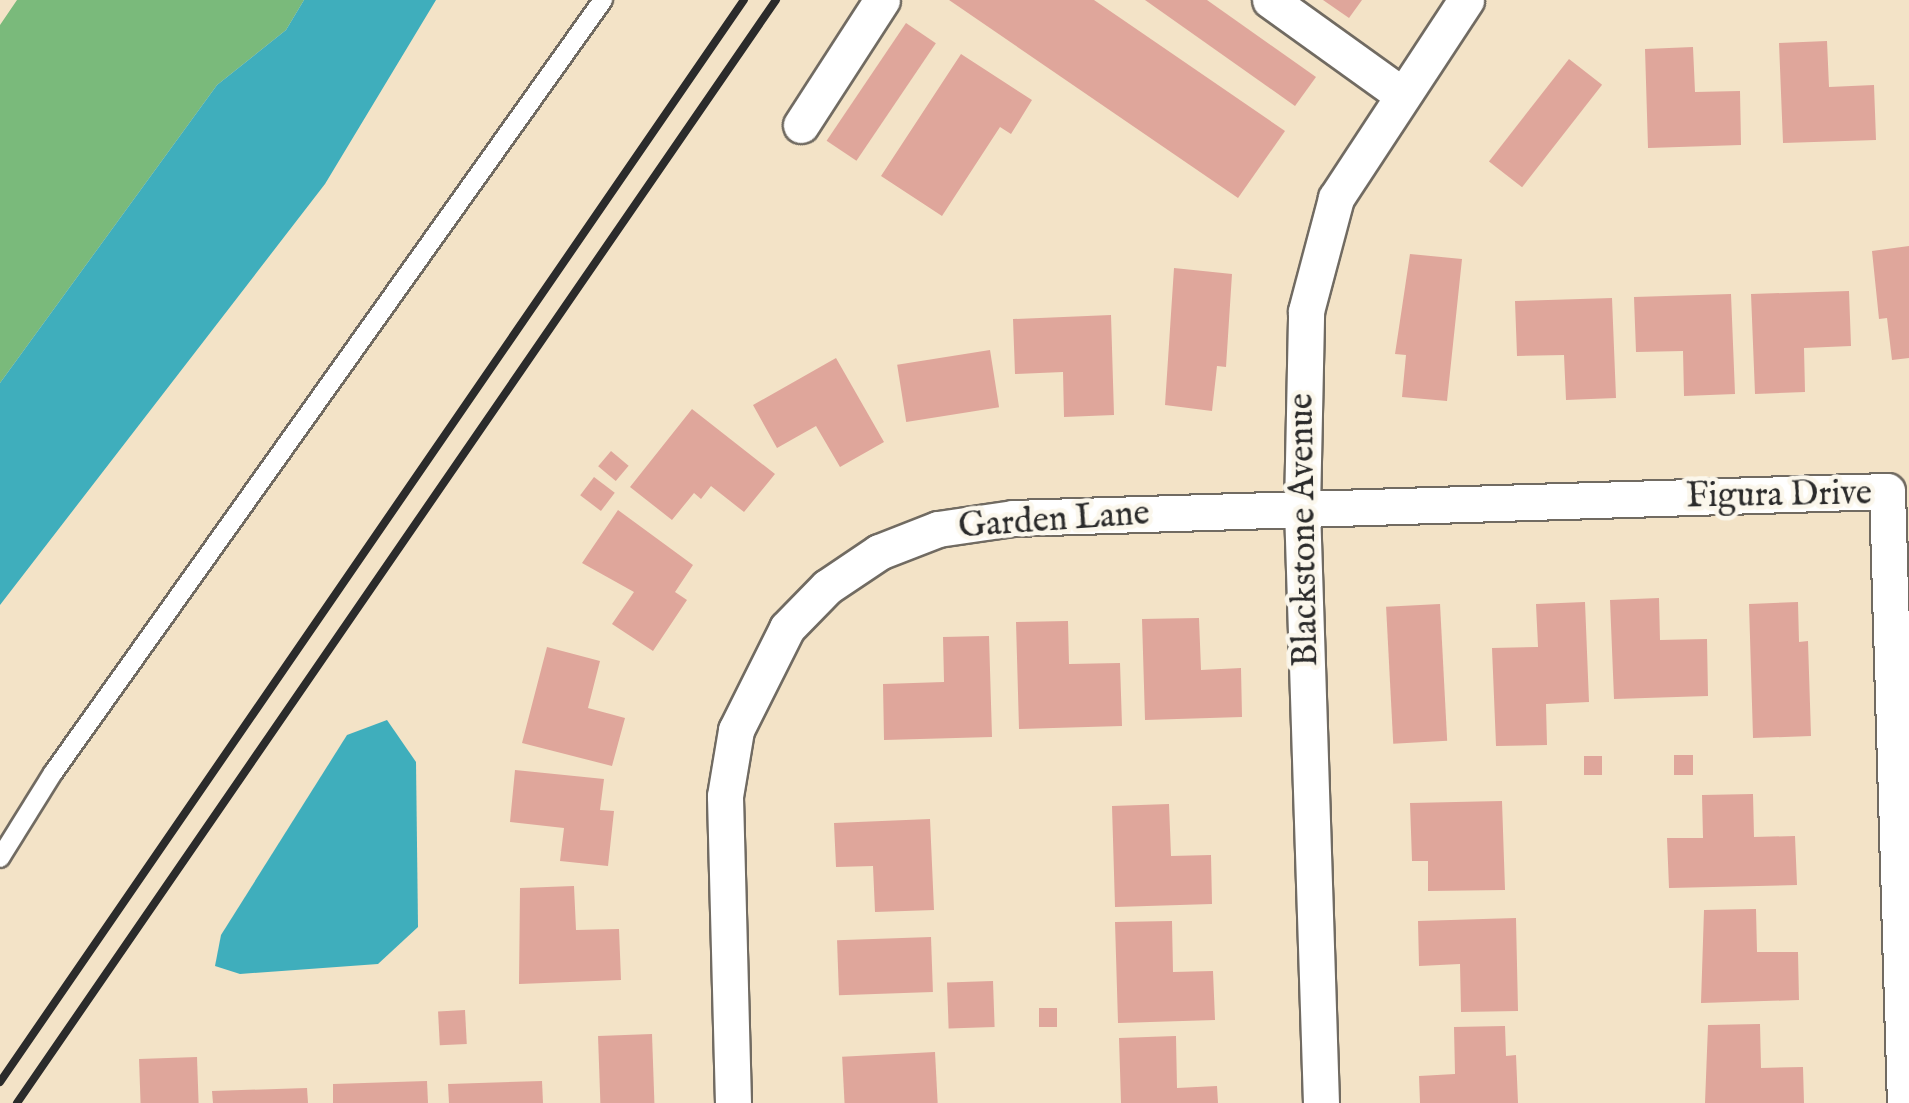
<!DOCTYPE html>
<html>
<head>
<meta charset="utf-8">
<style>
  body { margin:0 }
  #map { position:relative; width:1909px; height:1103px; overflow:hidden; background:#f3e3c7; font-family:"IM FELL English",serif }
  div>[style] { position:absolute }
  .forest>* { inset:0; background:#7aba7b }
  .water>* { inset:0; background:#3faebc }
  .building>* { inset:0; background:#dfa69b; transform-origin:0 0 }
  .roads { filter:drop-shadow(2px 0 #716b62) drop-shadow(-2px 0 #716b62) drop-shadow(0 2px #716b62) drop-shadow(0 -2px #716b62) }
  .service>* { height:18px; margin:-9px; padding:0 9px; transform-origin:9px; border-radius:9px; background:#fff }
  .minor>* { height:35px; margin:-17.5px; padding:0 17.5px; transform-origin:17.5px; border-radius:17.5px; background:#fff }
  .rail>* { height:8px; margin:-4px; padding:0 4px; transform-origin:4px; border-radius:4px; background:#2b2b2b }
  span { translate:-50% -50%; white-space:nowrap; text-align:center; line-height:1.15; -webkit-text-stroke:9px #fbf7ec; paint-order:stroke }
  .street-label { font-size:35px; color:#2b2b2b }
</style>
</head>
<body>
<div id="map">
  <div class="forest">
    <i style="clip-path:polygon(17px 0,304px 0,286px 30px,217px 85px,0 383px,0 25px)"></i>
  </div>
  <div class="water">
    <i style="clip-path:polygon(304px 0,436px 0,325px 184px,0 605px,0 383px,217px 85px,286px 30px)"></i>
    <i style="clip-path:polygon(387px 720px,416px 762px,418px 927px,378px 964px,240px 974px,215px 966px,221px 935px,347px 735px)"></i>
  </div>
  <div class="building">
    <i style="clip-path:polygon(949px 0,1094px 0,1285px 131px,1238px 198px)"></i>
    <i style="clip-path:polygon(1145px 0,1207px 0,1316px 77px,1295px 106px)"></i>
    <i style="clip-path:polygon(1323px 0,1362px 0,1349px 18px)"></i>
    <i style="left:906px;top:23px;width:36px;height:142px;rotate:34deg"></i>
    <i style="clip-path:polygon(1827px 41px,1829px 87px,1874px 85px,1876px 140px,1783px 143px,1779px 43px)"></i>
    <i style="clip-path:polygon(1693px 47px,1695px 92px,1740px 91px,1741px 145px,1648px 148px,1645px 49px)"></i>
    <i style="clip-path:polygon(961px 54px,1032px 100px,1011px 134px,1000px 127px,942px 216px,881px 176px)"></i>
    <i style="left:1569px;top:59px;width:42px;height:130px;rotate:38deg"></i>
    <i style="clip-path:polygon(1909px 246px,1909px 358px,1892px 360px,1887px 318px,1879px 319px,1872px 251px)"></i>
    <i style="clip-path:polygon(1410px 254px,1462px 259px,1447px 401px,1402px 397px,1406px 355px,1395px 354px)"></i>
    <i style="clip-path:polygon(1174px 268px,1232px 274px,1226px 367px,1217px 366px,1212px 411px,1165px 405px)"></i>
    <i style="clip-path:polygon(1849px 291px,1851px 346px,1804px 348px,1805px 392px,1755px 394px,1751px 294px)"></i>
    <i style="clip-path:polygon(1731px 294px,1735px 394px,1684px 396px,1683px 351px,1636px 352px,1634px 297px)"></i>
    <i style="clip-path:polygon(1612px 298px,1616px 398px,1566px 400px,1564px 355px,1517px 356px,1515px 301px)"></i>
    <i style="clip-path:polygon(1111px 315px,1114px 415px,1064px 417px,1063px 372px,1015px 374px,1013px 319px)"></i>
    <i style="left:990px;top:350px;width:58px;height:94px;rotate:81deg"></i>
    <i style="clip-path:polygon(836px 358px,884px 442px,840px 467px,816px 426px,777px 448px,753px 405px)"></i>
    <i style="clip-path:polygon(692px 409px,775px 474px,744px 512px,711px 486px,701px 499px,694px 493px,672px 520px,630px 487px)"></i>
    <i style="left:611px;top:451px;width:23px;height:20px;rotate:40deg"></i>
    <i style="left:594px;top:477px;width:26px;height:23px;rotate:37deg"></i>
    <i style="clip-path:polygon(618px 510px,693px 565px,675px 592px,687px 600px,653px 651px,612px 624px,634px 592px,582px 563px)"></i>
    <i style="clip-path:polygon(1659px 598px,1660px 640px,1707px 639px,1708px 696px,1614px 699px,1610px 600px)"></i>
    <i style="clip-path:polygon(1585px 602px,1589px 702px,1546px 704px,1547px 745px,1496px 746px,1492px 648px,1538px 647px,1536px 604px)"></i>
    <i style="clip-path:polygon(1798px 602px,1799px 642px,1808px 641px,1811px 736px,1753px 738px,1749px 604px)"></i>
    <i style="left:1440px;top:604px;width:137px;height:54px;rotate:87deg"></i>
    <i style="clip-path:polygon(1199px 618px,1201px 670px,1241px 668px,1242px 717px,1145px 720px,1142px 619px)"></i>
    <i style="clip-path:polygon(1068px 621px,1069px 664px,1120px 663px,1122px 726px,1019px 729px,1016px 622px)"></i>
    <i style="clip-path:polygon(989px 636px,992px 737px,884px 740px,883px 684px,944px 682px,943px 637px)"></i>
    <i style="clip-path:polygon(547px 647px,600px 661px,588px 708px,625px 718px,612px 766px,522px 743px)"></i>
    <i style="left:1674px;top:755px;width:19px;height:20px"></i>
    <i style="left:1584px;top:756px;width:18px;height:19px"></i>
    <i style="clip-path:polygon(515px 770px,604px 779px,600px 810px,614px 811px,608px 866px,560px 861px,564px 828px,510px 822px)"></i>
    <i style="clip-path:polygon(1753px 794px,1754px 837px,1795px 836px,1797px 885px,1669px 888px,1667px 838px,1703px 838px,1702px 795px)"></i>
    <i style="clip-path:polygon(1502px 801px,1505px 890px,1428px 891px,1428px 861px,1412px 861px,1410px 803px)"></i>
    <i style="clip-path:polygon(1169px 804px,1171px 856px,1211px 855px,1212px 904px,1115px 907px,1112px 806px)"></i>
    <i style="clip-path:polygon(930px 819px,934px 910px,875px 912px,873px 866px,836px 867px,834px 823px)"></i>
    <i style="clip-path:polygon(574px 886px,576px 930px,619px 929px,621px 980px,519px 984px,520px 888px)"></i>
    <i style="clip-path:polygon(1756px 909px,1757px 952px,1798px 952px,1799px 1000px,1701px 1003px,1704px 910px)"></i>
    <i style="clip-path:polygon(1516px 918px,1518px 1011px,1461px 1012px,1460px 964px,1419px 966px,1418px 921px)"></i>
    <i style="clip-path:polygon(1172px 921px,1173px 972px,1213px 971px,1215px 1020px,1118px 1023px,1115px 922px)"></i>
    <i style="left:931px;top:937px;width:55px;height:94px;rotate:88deg"></i>
    <i style="left:993px;top:981px;width:46px;height:46px;rotate:88deg"></i>
    <i style="left:1039px;top:1008px;width:18px;height:19px"></i>
    <i style="left:465px;top:1010px;width:34px;height:27px;rotate:87deg"></i>
    <i style="clip-path:polygon(1760px 1024px,1761px 1068px,1803px 1067px,1804px 1103px,1705px 1103px,1708px 1025px)"></i>
    <i style="clip-path:polygon(1505px 1026px,1506px 1056px,1516px 1055px,1518px 1103px,1420px 1103px,1419px 1076px,1455px 1074px,1454px 1027px)"></i>
    <i style="left:652px;top:1034px;width:69px;height:54px;rotate:88deg"></i>
    <i style="clip-path:polygon(1176px 1036px,1177px 1088px,1217px 1086px,1218px 1103px,1121px 1103px,1119px 1038px)"></i>
    <i style="left:935px;top:1052px;width:51px;height:93px;rotate:87deg"></i>
    <i style="left:197px;top:1057px;width:46px;height:58px;rotate:88deg"></i>
    <i style="clip-path:polygon(427px 1081px,428px 1103px,333px 1103px,333px 1084px)"></i>
    <i style="clip-path:polygon(542px 1081px,543px 1103px,449px 1103px,448px 1084px)"></i>
    <i style="clip-path:polygon(307px 1088px,308px 1103px,213px 1103px,212px 1091px)"></i>
  </div>
  <div class="roads">
    <div class="service">
      <i style="left:0;top:858px;width:100px;rotate:-58.1deg"></i>
      <i style="left:53px;top:773px;width:949px;rotate:-54.57deg"></i>
    </div>
    <div class="minor">
      <i style="left:1270px;top:0;width:163px;rotate:35.7deg"></i>
      <i style="left:801px;top:125px;width:149px;rotate:-57.1deg"></i>
      <i style="left:733px;top:1103px;width:307px;rotate:-91.5deg"></i>
      <i style="left:725px;top:796px;width:67px;rotate:-80.5deg"></i>
      <i style="left:736px;top:730px;width:114px;rotate:-63.4deg"></i>
      <i style="left:787px;top:628px;width:57px;rotate:-45.7deg"></i>
      <i style="left:827px;top:587px;width:63px;rotate:-33.9deg"></i>
      <i style="left:879px;top:552px;width:63px;rotate:-21.3deg"></i>
      <i style="left:938px;top:529px;width:76px;rotate:-8.3deg"></i>
      <i style="left:1013px;top:518px;width:874px;rotate:-1.77deg"></i>
      <i style="left:1887px;top:491px;width:612px;rotate:88.32deg"></i>
      <i style="left:1321px;top:1103px;width:594px;rotate:-91.83deg"></i>
      <i style="left:1302px;top:509px;width:198px;rotate:-88.8deg"></i>
      <i style="left:1306px;top:311px;width:117px;rotate:-75.1deg"></i>
      <i style="left:1336px;top:198px;width:237px;rotate:-56.7deg"></i>
    </div>
  </div>
  <div class="rail">
    <i style="left:0;top:1082px;width:1313px;rotate:-55.49deg"></i>
    <i style="left:17px;top:1103px;width:1339px;rotate:-55.47deg"></i>
  </div>
  <div class="street-label">
    <span style="left:1779px;top:496px;rotate:-1deg">Figura Drive</span>
    <span style="left:1054px;top:521px;rotate:-4deg">Garden Lane</span>
    <span style="left:1305px;top:530px;rotate:-91deg">Blackstone Avenue</span>
  </div>
</div>
</body>
</html>
